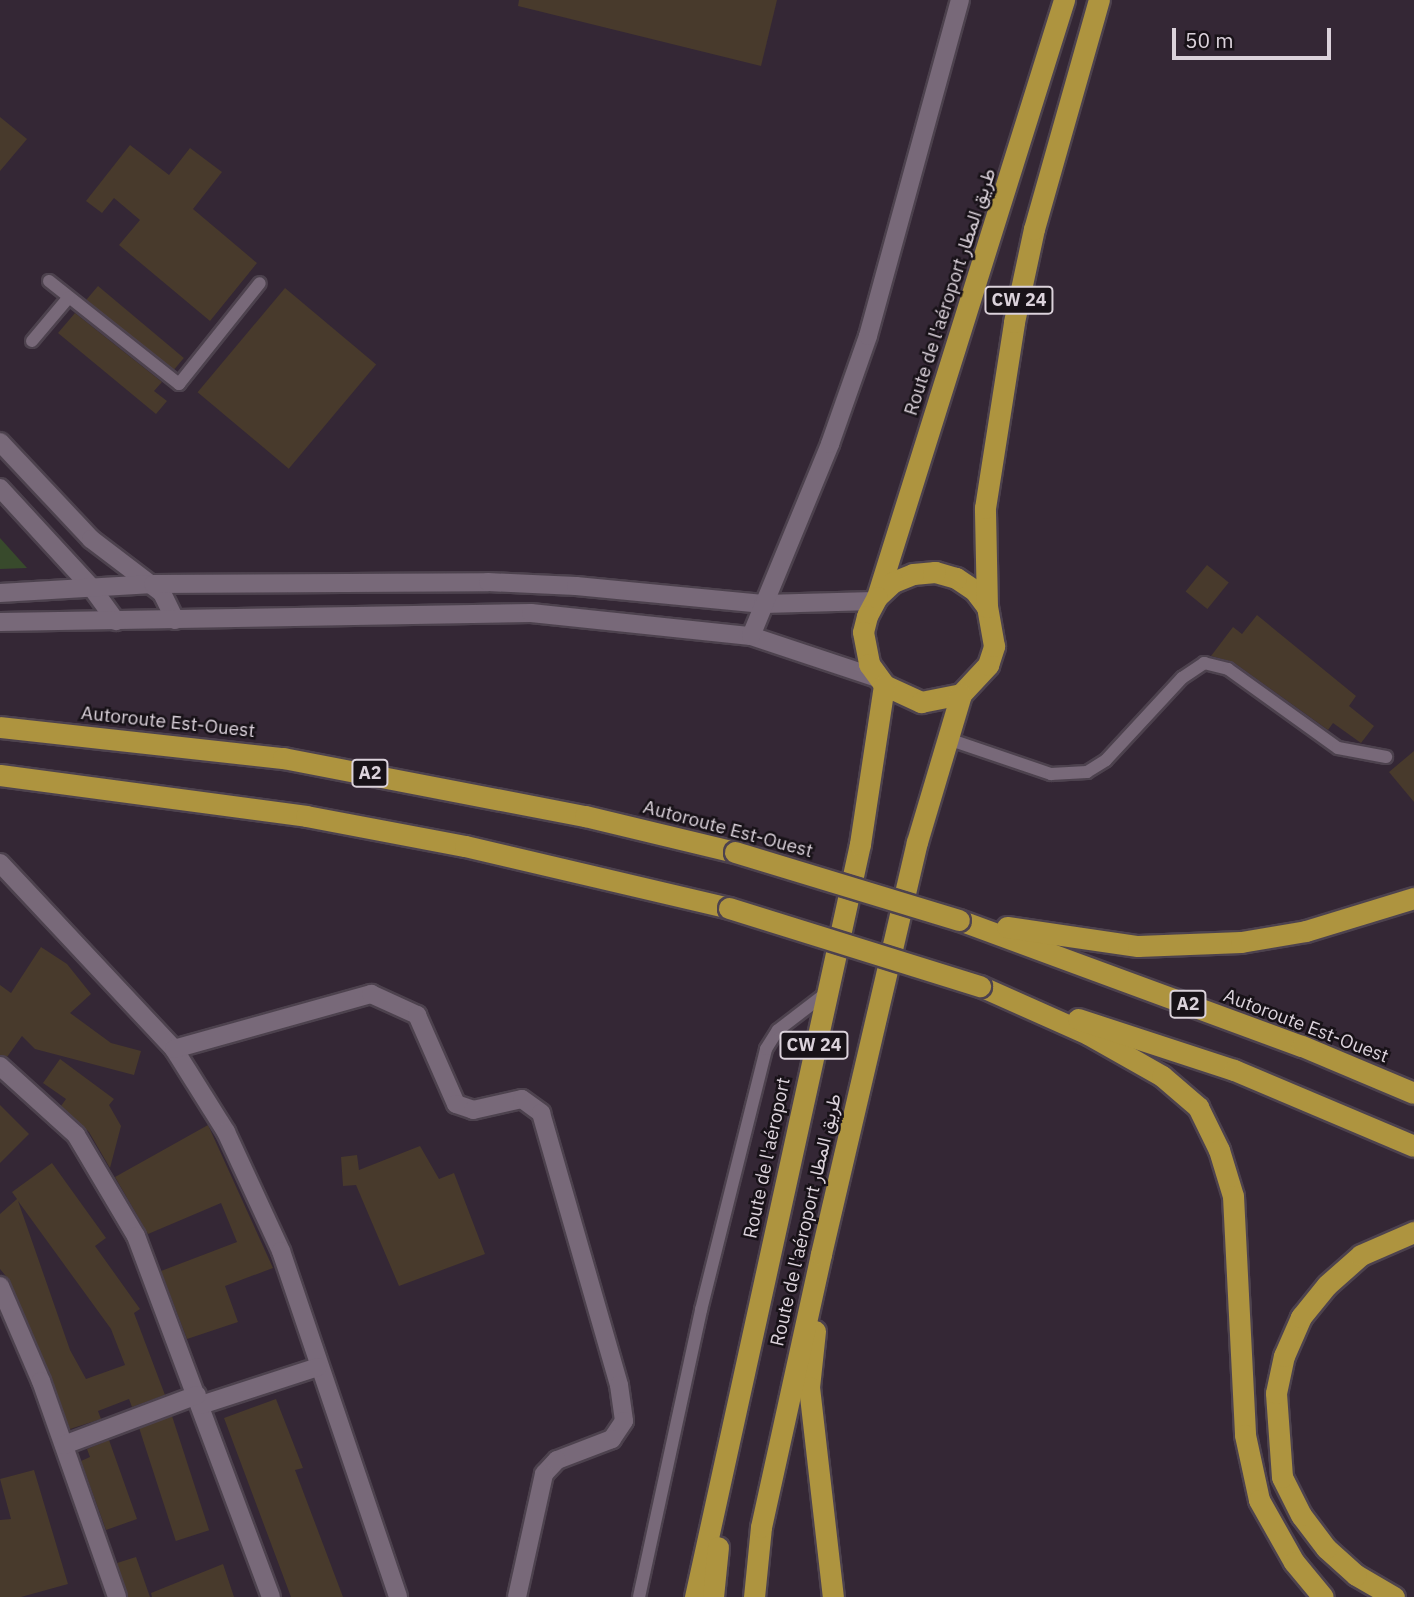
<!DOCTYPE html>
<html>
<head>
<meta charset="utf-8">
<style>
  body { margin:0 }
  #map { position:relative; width:1414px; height:1597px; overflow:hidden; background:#342735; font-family:"IBM Plex Sans",Vazirmatn,sans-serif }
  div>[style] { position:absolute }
  .green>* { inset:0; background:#384a2c }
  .building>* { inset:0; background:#483a2c; transform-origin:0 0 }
  .roads { filter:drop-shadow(2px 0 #4d424e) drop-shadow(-2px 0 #4d424e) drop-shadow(0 2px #4d424e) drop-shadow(0 -2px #4d424e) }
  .lane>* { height:12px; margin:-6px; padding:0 6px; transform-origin:6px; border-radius:6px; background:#786979 }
  .street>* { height:18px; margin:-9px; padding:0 9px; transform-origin:9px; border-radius:9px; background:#786979 }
  .highway>* { height:21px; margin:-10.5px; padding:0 10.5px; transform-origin:10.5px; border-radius:10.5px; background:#ae943f }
  .bridges { filter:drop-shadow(2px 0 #4d424e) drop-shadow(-2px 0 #4d424e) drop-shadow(0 2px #4d424e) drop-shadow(0 -2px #4d424e) }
  .highway-bridge>* { height:21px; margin:-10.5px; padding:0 10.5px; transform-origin:10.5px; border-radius:10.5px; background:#ae943f }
  span { translate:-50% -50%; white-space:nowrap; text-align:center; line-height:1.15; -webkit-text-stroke:5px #181218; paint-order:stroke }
  .shield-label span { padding:2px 5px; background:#181218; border:2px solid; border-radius:5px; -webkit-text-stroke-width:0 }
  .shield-label { font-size:18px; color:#dbd2db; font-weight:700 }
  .street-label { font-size:19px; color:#dbd2db }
  .scale { position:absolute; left:1172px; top:28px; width:159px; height:32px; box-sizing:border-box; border:4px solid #dbd2db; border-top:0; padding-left:9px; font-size:21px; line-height:24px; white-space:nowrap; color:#dbd2db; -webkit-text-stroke:5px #181218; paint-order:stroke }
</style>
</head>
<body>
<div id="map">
  <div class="green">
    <i style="clip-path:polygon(0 538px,27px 568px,0 569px)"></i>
  </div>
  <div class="building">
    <i style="clip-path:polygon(519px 0,777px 0,761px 66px,518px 6px)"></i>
    <i style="clip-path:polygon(0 117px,27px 139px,0 171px)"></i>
    <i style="clip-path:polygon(130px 145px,169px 175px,190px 148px,222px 172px,193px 209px,257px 263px,210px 321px,119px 245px,140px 220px,114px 198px,102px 213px,86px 201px)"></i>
    <i style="left:98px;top:286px;width:112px;height:18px;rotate:40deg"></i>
    <i style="left:285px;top:288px;width:119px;height:136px;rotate:40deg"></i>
    <i style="clip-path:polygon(75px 313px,162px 382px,154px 391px,167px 401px,156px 414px,58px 333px)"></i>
    <i style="left:1207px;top:565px;width:28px;height:34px;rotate:39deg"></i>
    <i style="clip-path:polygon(1257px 615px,1356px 696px,1349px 706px,1374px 726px,1361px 743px,1333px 723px,1328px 730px,1233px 662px,1211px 656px,1233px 627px,1242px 634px)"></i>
    <i style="clip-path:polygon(1414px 751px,1414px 802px,1389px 772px)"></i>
    <i style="clip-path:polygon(41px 947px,67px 964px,91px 994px,70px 1013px,111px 1043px,141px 1051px,134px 1075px,35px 1049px,22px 1036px,7px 1057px,0 1055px,0 985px,11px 993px)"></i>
    <i style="clip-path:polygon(60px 1059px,114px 1099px,109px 1105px,121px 1126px,110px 1168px,89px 1132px,61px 1106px,66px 1099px,43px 1083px)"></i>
    <i style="clip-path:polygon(0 1105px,29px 1134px,0 1163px)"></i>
    <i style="clip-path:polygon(208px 1125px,273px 1268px,225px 1286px,238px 1322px,187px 1339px,161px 1271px,237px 1242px,221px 1203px,148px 1234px,115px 1177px)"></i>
    <i style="clip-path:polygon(420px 1146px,439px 1179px,454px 1173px,485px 1254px,399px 1286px,356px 1185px,343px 1186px,341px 1157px,357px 1155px,359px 1170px)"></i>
    <i style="clip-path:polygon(evenodd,52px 1163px,106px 1238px,95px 1246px,140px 1309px,134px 1313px,165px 1395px,132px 1407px,129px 1399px,98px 1411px,101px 1419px,70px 1429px,10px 1281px,0 1269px,0 1214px,17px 1199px,12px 1192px,52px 1163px,18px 1201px,111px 1329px,125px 1365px,86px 1379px,70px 1350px,18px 1201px)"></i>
    <i style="clip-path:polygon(276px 1399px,303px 1468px,295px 1470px,343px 1597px,291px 1597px,224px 1418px)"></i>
    <i style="left:172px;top:1416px;width:120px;height:35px;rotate:72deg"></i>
    <i style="clip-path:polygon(109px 1440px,137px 1519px,106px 1530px,81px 1461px,90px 1457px,87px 1449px)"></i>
    <i style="clip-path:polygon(34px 1470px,68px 1584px,21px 1597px,0 1597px,0 1520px,11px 1519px,0 1479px)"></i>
    <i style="clip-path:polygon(136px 1557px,150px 1597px,128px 1597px,117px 1563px)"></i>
    <i style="clip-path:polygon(223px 1564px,234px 1597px,152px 1597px,151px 1593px)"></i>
  </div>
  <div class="roads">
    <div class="lane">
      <i style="left:49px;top:281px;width:166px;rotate:38.4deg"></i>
      <i style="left:179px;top:384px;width:129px;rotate:-51.3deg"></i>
      <i style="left:32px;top:341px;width:57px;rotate:-49.9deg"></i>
      <i style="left:948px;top:739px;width:109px;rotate:18.8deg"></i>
      <i style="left:1051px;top:774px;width:36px;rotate:-3deg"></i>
      <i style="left:1087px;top:772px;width:22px;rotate:-32deg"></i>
      <i style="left:1106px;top:760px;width:112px;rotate:-47.2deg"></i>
      <i style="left:1182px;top:678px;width:27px;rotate:-34deg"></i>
      <i style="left:1204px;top:663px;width:25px;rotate:14deg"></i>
      <i style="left:1228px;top:669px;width:135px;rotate:35.7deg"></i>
      <i style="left:1338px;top:748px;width:49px;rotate:10.6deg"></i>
      <i style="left:639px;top:1597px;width:294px;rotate:-77.8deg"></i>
      <i style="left:701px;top:1310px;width:269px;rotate:-76deg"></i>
      <i style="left:766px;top:1049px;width:22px;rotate:-58deg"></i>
      <i style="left:778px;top:1030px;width:59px;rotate:-37.5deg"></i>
    </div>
    <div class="street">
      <i style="left:0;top:442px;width:133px;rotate:46.8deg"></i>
      <i style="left:91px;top:539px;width:89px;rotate:37.3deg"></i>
      <i style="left:162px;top:593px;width:30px;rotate:64deg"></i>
      <i style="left:0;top:488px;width:136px;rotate:47.4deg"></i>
      <i style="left:92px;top:588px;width:41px;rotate:54deg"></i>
      <i style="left:0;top:593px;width:153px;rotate:-3.4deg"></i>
      <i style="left:153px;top:584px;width:335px;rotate:-0.3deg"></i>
      <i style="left:488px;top:582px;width:88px;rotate:2.6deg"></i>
      <i style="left:576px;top:586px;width:188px;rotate:5.5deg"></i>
      <i style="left:763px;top:604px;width:111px;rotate:-1.5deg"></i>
      <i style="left:0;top:622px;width:531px;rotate:-0.97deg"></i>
      <i style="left:531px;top:613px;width:221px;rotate:6deg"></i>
      <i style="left:751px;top:636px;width:133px;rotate:18.4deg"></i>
      <i style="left:751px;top:636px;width:208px;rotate:-67.6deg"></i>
      <i style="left:830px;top:444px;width:114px;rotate:-70.6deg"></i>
      <i style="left:868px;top:336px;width:348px;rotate:-74.7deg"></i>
      <i style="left:0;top:863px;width:255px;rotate:46.9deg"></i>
      <i style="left:174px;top:1049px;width:98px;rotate:57.9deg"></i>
      <i style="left:226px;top:1132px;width:131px;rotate:65.2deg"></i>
      <i style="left:281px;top:1251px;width:365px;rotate:71.3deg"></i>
      <i style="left:174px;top:1049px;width:205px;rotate:-15.6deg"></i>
      <i style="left:371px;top:994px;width:51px;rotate:24.5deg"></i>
      <i style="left:417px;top:1015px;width:97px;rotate:66.3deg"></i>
      <i style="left:456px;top:1104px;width:18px;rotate:19deg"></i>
      <i style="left:473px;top:1110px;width:50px;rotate:-12.7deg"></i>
      <i style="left:522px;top:1099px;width:24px;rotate:36deg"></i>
      <i style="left:541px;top:1113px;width:283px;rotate:74deg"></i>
      <i style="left:619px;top:1385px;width:36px;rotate:82deg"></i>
      <i style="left:624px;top:1421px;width:22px;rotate:124deg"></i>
      <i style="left:612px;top:1439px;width:59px;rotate:159.1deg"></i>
      <i style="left:557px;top:1460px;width:19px;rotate:133deg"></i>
      <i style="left:544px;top:1474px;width:126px;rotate:102.4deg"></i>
      <i style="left:0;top:1066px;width:103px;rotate:42.2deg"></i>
      <i style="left:76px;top:1135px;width:117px;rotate:59.3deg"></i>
      <i style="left:136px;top:1236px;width:385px;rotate:69.5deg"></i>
      <i style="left:0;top:1286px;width:103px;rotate:66.7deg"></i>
      <i style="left:41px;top:1381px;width:229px;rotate:70.6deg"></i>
      <i style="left:201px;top:1405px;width:123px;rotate:-18deg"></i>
      <i style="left:64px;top:1445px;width:142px;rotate:-20.6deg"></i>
    </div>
    <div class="highway">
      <i style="left:877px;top:597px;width:626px;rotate:-72.61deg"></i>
      <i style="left:987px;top:607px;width:21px;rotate:-127deg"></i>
      <i style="left:974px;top:590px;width:22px;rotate:-146deg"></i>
      <i style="left:956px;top:578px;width:22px;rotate:-164deg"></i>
      <i style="left:935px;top:572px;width:22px;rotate:175deg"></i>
      <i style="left:913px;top:574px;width:22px;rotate:158deg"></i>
      <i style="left:893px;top:582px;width:22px;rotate:137deg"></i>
      <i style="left:877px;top:597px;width:21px;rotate:118deg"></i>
      <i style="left:867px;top:616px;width:16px;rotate:104deg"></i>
      <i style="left:863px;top:632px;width:33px;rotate:79deg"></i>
      <i style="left:869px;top:664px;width:26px;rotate:54deg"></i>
      <i style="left:884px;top:685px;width:41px;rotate:24.7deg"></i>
      <i style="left:921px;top:702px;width:41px;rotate:-11.3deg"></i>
      <i style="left:961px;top:694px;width:40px;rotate:-47deg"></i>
      <i style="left:988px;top:665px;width:20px;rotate:-72deg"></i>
      <i style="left:994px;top:646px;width:40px;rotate:-100deg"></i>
      <i style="left:987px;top:607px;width:99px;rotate:-91.2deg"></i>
      <i style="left:985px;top:508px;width:188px;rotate:-81.1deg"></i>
      <i style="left:1014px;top:322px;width:95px;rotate:-77.9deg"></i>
      <i style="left:1034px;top:229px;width:238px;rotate:-74.2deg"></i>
      <i style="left:0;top:727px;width:285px;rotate:6.3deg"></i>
      <i style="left:283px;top:758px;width:308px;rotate:10.9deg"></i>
      <i style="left:585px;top:816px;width:154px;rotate:13.5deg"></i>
      <i style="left:0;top:775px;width:309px;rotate:7.6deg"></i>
      <i style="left:306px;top:816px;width:162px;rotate:10.7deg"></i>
      <i style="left:465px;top:846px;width:271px;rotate:13.2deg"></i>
      <i style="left:959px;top:920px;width:365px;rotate:20.2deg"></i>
      <i style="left:1302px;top:1046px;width:121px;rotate:22.8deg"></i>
      <i style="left:1007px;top:927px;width:132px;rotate:8.3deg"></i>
      <i style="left:1138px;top:946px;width:103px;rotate:-2.2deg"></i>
      <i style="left:1241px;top:942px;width:66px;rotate:-9.6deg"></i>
      <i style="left:1306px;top:931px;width:113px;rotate:-17deg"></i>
      <i style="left:980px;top:986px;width:118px;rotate:24deg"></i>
      <i style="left:1088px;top:1034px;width:85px;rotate:29.6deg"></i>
      <i style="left:1162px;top:1076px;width:48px;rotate:40.7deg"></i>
      <i style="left:1198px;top:1107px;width:48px;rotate:64deg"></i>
      <i style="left:1219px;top:1150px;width:48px;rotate:73.1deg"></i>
      <i style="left:1233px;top:1196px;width:239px;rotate:87.1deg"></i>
      <i style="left:1245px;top:1435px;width:66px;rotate:77.8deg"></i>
      <i style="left:1259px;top:1500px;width:71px;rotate:60.6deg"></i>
      <i style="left:1294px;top:1562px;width:45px;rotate:50.4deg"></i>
      <i style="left:1078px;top:1019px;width:164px;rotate:18.1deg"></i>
      <i style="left:1234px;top:1070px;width:195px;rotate:22.9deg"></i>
      <i style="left:815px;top:1331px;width:56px;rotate:96.1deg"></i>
      <i style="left:809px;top:1387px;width:211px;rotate:83.5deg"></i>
      <i style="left:695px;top:1597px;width:771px;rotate:-77.64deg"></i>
      <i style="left:860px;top:844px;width:161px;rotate:-81.4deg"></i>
      <i style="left:713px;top:1597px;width:50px;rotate:-84.3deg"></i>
      <i style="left:754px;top:1597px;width:70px;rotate:-84.3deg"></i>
      <i style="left:761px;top:1527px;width:280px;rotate:-77.6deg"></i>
      <i style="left:821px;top:1254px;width:423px;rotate:-76.9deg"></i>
      <i style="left:917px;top:842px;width:154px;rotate:-73.4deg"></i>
      <i style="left:1394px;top:1597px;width:44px;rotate:-149.9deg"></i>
      <i style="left:1356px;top:1575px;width:40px;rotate:-138deg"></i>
      <i style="left:1326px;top:1548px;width:41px;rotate:-127.1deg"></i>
      <i style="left:1301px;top:1515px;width:42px;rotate:-116.6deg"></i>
      <i style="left:1282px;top:1477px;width:84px;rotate:-94.1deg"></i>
      <i style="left:1276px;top:1393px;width:38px;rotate:-78deg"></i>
      <i style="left:1284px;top:1356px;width:43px;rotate:-66.4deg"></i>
      <i style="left:1301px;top:1317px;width:41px;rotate:-50.9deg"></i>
      <i style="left:1327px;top:1285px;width:45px;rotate:-41.4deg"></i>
      <i style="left:1361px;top:1255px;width:58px;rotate:-23.5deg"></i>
    </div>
  </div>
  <div class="bridges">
    <div class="highway-bridge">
      <i style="left:735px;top:852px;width:234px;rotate:16.9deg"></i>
      <i style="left:729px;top:908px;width:263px;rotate:17.3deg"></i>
    </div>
  </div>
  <div class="shield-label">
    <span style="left:1019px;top:300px">CW 24</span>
    <span style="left:370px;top:773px">A2</span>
    <span style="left:1188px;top:1004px">A2</span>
    <span style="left:814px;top:1045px">CW 24</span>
  </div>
  <div class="street-label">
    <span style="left:950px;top:292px;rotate:-72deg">Route de l'aéroport طريق المطار</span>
    <span style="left:168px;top:722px;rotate:6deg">Autoroute Est-Ouest</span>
    <span style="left:728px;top:829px;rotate:15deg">Autoroute Est-Ouest</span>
    <span style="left:1306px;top:1026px;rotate:21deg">Autoroute Est-Ouest</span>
    <span style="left:767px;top:1158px;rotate:-78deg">Route de l'aéroport</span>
    <span style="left:806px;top:1220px;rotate:-77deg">Route de l'aéroport طريق المطار</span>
  </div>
  <div class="scale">50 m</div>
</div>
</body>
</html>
